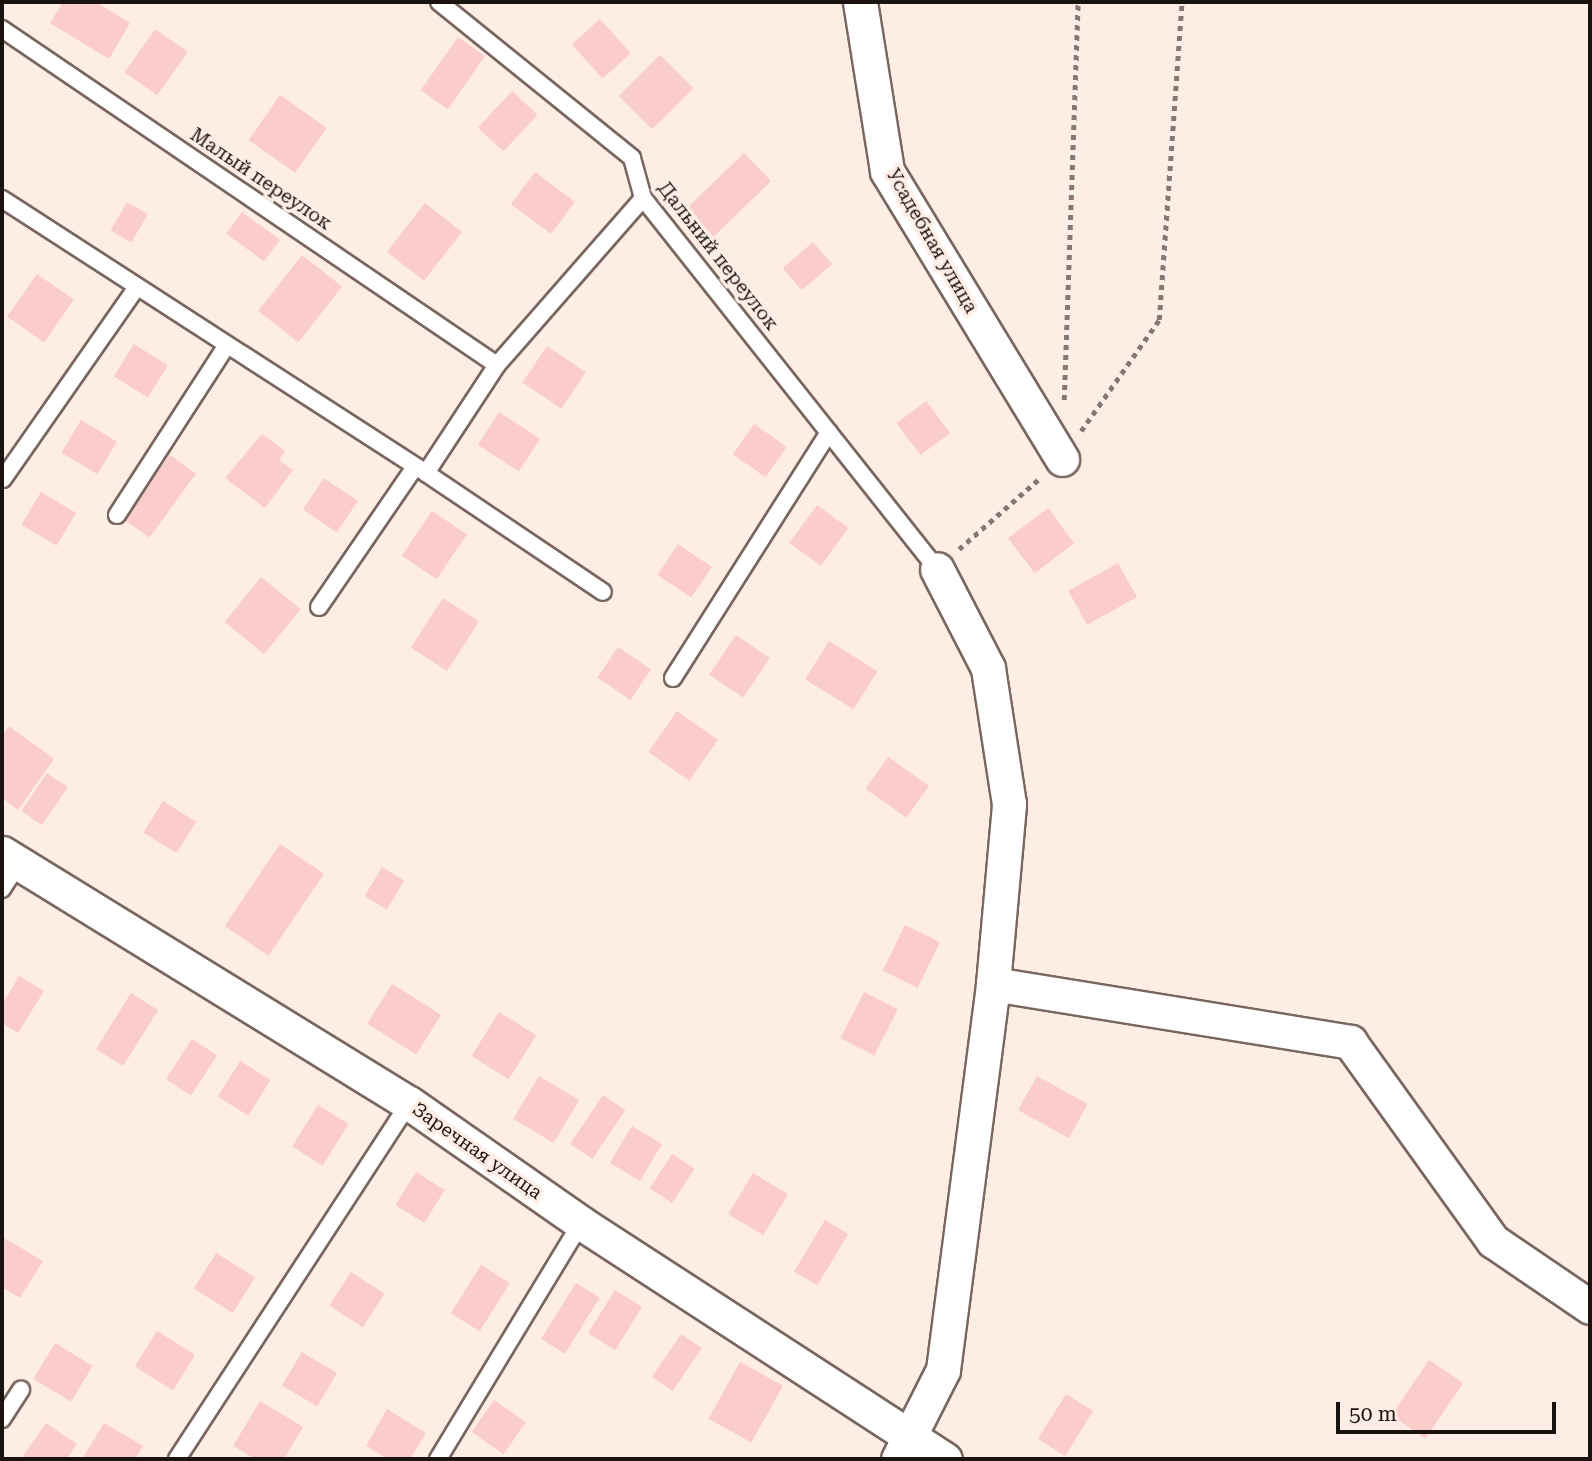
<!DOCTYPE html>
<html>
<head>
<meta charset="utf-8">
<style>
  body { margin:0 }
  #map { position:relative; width:1592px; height:1461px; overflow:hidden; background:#feede5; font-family:"Roboto Serif",serif }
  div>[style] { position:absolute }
  .building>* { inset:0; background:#facdcc; transform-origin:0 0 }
  .path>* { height:4.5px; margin-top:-2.25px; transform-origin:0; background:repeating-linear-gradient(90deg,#847873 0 5px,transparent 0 10px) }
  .roads { filter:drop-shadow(2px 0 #79675f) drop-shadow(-2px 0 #79675f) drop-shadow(0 2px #79675f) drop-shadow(0 -2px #79675f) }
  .lane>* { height:16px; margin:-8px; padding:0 8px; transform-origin:8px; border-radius:8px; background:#fff }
  .street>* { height:33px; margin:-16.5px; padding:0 16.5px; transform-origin:16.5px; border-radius:16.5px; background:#fff }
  span { translate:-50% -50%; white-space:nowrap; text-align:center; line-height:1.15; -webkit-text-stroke:7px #feede5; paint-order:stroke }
  .street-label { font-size:19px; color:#1a1310 }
  .frame { position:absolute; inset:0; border:4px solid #1a1310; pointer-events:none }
  .scale { position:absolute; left:1336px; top:1402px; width:220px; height:32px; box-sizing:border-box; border:4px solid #1a1310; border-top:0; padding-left:9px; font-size:21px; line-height:24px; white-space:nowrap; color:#1a1310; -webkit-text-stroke:5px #feede5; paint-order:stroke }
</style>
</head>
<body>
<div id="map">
  <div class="building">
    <i style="clip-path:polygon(63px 2px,96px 2px,130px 23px,109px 59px,50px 23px)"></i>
    <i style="left:600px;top:19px;width:46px;height:38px;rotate:48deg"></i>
    <i style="left:155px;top:29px;width:40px;height:53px;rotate:35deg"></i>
    <i style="left:458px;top:37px;width:33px;height:65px;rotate:35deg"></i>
    <i style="left:660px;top:55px;width:47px;height:58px;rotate:45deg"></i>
    <i style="left:512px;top:91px;width:35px;height:50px;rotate:43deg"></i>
    <i style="left:280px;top:95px;width:57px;height:55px;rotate:35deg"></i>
    <i style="left:744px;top:153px;width:39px;height:80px;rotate:46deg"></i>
    <i style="left:535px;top:172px;width:50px;height:40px;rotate:37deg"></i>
    <i style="left:127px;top:202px;width:24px;height:33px;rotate:30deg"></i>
    <i style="left:425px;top:203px;width:47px;height:62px;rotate:38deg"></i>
    <i style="left:242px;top:212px;width:47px;height:27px;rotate:36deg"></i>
    <i style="left:813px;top:242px;width:29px;height:40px;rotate:49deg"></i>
    <i style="left:302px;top:255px;width:51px;height:71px;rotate:38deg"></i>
    <i style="left:37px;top:274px;width:45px;height:52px;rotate:35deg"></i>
    <i style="left:134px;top:344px;width:40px;height:38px;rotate:32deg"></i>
    <i style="left:547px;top:346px;width:47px;height:44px;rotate:34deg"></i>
    <i style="left:926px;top:401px;width:40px;height:37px;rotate:53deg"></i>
    <i style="left:499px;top:412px;width:49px;height:39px;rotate:33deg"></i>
    <i style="left:81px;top:420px;width:42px;height:38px;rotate:31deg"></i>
    <i style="left:754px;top:424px;width:40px;height:37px;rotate:35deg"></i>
    <i style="clip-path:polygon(262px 434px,285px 451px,279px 460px,293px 470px,265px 508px,225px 478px)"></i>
    <i style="left:170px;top:455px;width:32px;height:79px;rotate:36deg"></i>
    <i style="left:324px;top:478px;width:41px;height:38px;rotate:34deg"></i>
    <i style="left:41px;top:492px;width:41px;height:38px;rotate:31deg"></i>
    <i style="left:817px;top:505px;width:39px;height:47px;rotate:36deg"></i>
    <i style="left:1048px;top:508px;width:44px;height:50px;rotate:53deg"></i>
    <i style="left:432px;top:511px;width:42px;height:54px;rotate:34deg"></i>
    <i style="left:678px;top:544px;width:41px;height:37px;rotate:34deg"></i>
    <i style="left:1118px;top:563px;width:39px;height:57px;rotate:61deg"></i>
    <i style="left:261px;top:577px;width:51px;height:58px;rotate:39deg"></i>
    <i style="left:443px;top:598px;width:43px;height:59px;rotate:33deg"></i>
    <i style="left:736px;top:635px;width:41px;height:48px;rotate:34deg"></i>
    <i style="left:829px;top:641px;width:57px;height:45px;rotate:32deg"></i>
    <i style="left:618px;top:647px;width:40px;height:37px;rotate:34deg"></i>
    <i style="left:677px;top:711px;width:50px;height:50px;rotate:35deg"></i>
    <i style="clip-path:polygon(9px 726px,54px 759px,18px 810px,2px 798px,2px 736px)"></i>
    <i style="left:888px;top:757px;width:50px;height:39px;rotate:35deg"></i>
    <i style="left:47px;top:773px;width:25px;height:46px;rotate:34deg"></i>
    <i style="left:163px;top:801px;width:39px;height:37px;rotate:32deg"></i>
    <i style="left:280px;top:844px;width:53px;height:99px;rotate:34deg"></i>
    <i style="left:382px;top:867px;width:26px;height:34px;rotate:31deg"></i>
    <i style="left:905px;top:925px;width:39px;height:51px;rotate:26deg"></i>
    <i style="clip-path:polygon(19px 976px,44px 991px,18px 1033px,2px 1023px,2px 1005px)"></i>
    <i style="left:392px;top:984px;width:58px;height:47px;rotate:32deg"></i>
    <i style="left:864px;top:992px;width:38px;height:52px;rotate:27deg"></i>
    <i style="left:131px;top:993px;width:32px;height:66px;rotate:32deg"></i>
    <i style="left:499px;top:1012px;width:44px;height:52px;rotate:32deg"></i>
    <i style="left:192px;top:1039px;width:30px;height:48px;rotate:33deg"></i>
    <i style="left:240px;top:1061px;width:36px;height:42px;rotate:32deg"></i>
    <i style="left:539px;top:1076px;width:47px;height:50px;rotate:31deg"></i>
    <i style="left:1037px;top:1076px;width:58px;height:39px;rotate:29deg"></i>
    <i style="left:603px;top:1095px;width:27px;height:59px;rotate:34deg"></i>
    <i style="left:318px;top:1105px;width:36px;height:49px;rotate:32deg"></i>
    <i style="left:632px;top:1126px;width:35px;height:43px;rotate:31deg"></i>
    <i style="left:672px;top:1154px;width:27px;height:41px;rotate:33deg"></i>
    <i style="left:416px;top:1172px;width:34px;height:39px;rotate:32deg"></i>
    <i style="left:753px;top:1173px;width:41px;height:48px;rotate:31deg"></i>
    <i style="left:825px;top:1220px;width:27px;height:60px;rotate:31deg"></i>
    <i style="clip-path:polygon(4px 1238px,43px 1261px,20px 1298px,2px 1287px)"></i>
    <i style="left:216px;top:1253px;width:46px;height:42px;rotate:32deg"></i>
    <i style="left:481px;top:1265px;width:34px;height:57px;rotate:32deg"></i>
    <i style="left:351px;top:1272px;width:40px;height:40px;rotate:33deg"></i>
    <i style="left:576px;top:1283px;width:28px;height:66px;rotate:32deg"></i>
    <i style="left:615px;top:1290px;width:32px;height:51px;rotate:32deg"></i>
    <i style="left:157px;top:1331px;width:45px;height:42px;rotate:32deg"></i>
    <i style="left:681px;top:1334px;width:25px;height:52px;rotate:34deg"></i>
    <i style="left:55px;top:1343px;width:44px;height:42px;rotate:31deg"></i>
    <i style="left:302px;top:1352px;width:41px;height:39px;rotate:31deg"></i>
    <i style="left:1429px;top:1360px;width:41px;height:67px;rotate:34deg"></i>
    <i style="left:740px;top:1362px;width:49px;height:65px;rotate:29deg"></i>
    <i style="left:1066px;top:1394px;width:32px;height:53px;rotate:32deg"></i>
    <i style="left:494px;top:1400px;width:39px;height:39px;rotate:35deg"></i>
    <i style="clip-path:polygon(260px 1401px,303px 1427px,284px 1459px,255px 1459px,233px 1446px)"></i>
    <i style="clip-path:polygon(387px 1409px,426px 1433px,410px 1459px,388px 1459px,366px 1446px)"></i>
    <i style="clip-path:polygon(46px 1423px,77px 1444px,67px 1459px,21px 1459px)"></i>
    <i style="clip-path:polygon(104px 1423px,143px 1446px,135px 1459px,82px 1459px)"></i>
  </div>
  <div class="path">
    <i style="left:1064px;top:400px;width:398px;rotate:-88deg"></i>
    <i style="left:1081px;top:431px;width:136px;rotate:-54.9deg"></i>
    <i style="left:1159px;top:320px;width:319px;rotate:-85.9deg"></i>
    <i style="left:959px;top:549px;width:106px;rotate:-41.2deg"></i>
  </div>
  <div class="roads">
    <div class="lane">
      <i style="left:439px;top:2px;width:248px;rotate:38.9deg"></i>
      <i style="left:632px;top:158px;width:41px;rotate:74.6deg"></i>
      <i style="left:643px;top:198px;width:473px;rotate:51.6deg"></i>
      <i style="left:2px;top:29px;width:598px;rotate:34.17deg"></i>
      <i style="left:2px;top:199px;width:505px;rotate:32.87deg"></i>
      <i style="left:426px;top:473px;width:129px;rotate:-56.7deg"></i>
      <i style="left:497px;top:365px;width:222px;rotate:-48.8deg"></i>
      <i style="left:426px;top:473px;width:213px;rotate:33.9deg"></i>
      <i style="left:3px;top:479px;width:231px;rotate:-55.1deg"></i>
      <i style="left:117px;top:515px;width:199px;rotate:-57.1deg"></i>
      <i style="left:319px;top:607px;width:170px;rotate:-55.6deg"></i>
      <i style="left:673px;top:678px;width:291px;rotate:-57.6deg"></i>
      <i style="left:2px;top:889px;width:30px;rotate:-57deg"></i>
      <i style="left:2px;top:1419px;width:35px;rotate:-57deg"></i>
      <i style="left:177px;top:1459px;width:425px;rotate:-56.9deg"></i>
      <i style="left:438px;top:1459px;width:276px;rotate:-58.8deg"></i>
    </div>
    <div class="street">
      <i style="left:860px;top:2px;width:171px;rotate:80.9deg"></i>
      <i style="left:887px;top:171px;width:337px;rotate:58.7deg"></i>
      <i style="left:2px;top:853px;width:478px;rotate:31.6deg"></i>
      <i style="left:409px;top:1103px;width:210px;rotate:34.9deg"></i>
      <i style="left:581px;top:1223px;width:434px;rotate:33deg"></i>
      <i style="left:993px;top:984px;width:362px;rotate:9.2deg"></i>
      <i style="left:1350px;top:1042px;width:245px;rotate:54.3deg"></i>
      <i style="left:1493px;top:1241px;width:117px;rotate:34.2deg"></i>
      <i style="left:898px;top:1459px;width:100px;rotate:-63.2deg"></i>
      <i style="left:943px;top:1370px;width:389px;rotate:-82.6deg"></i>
      <i style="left:993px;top:984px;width:181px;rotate:-84.9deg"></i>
      <i style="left:1009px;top:804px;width:138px;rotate:-98.8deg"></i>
      <i style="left:988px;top:668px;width:111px;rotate:-117.3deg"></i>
    </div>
  </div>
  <div class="street-label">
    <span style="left:261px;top:179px;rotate:34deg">Малый переулок</span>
    <span style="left:932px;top:241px;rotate:60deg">Усадебная улица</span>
    <span style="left:718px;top:256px;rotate:52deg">Дальний переулок</span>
    <span style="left:477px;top:1151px;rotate:35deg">Заречная улица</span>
  </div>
  <div class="frame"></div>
  <div class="scale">50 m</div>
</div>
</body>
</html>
